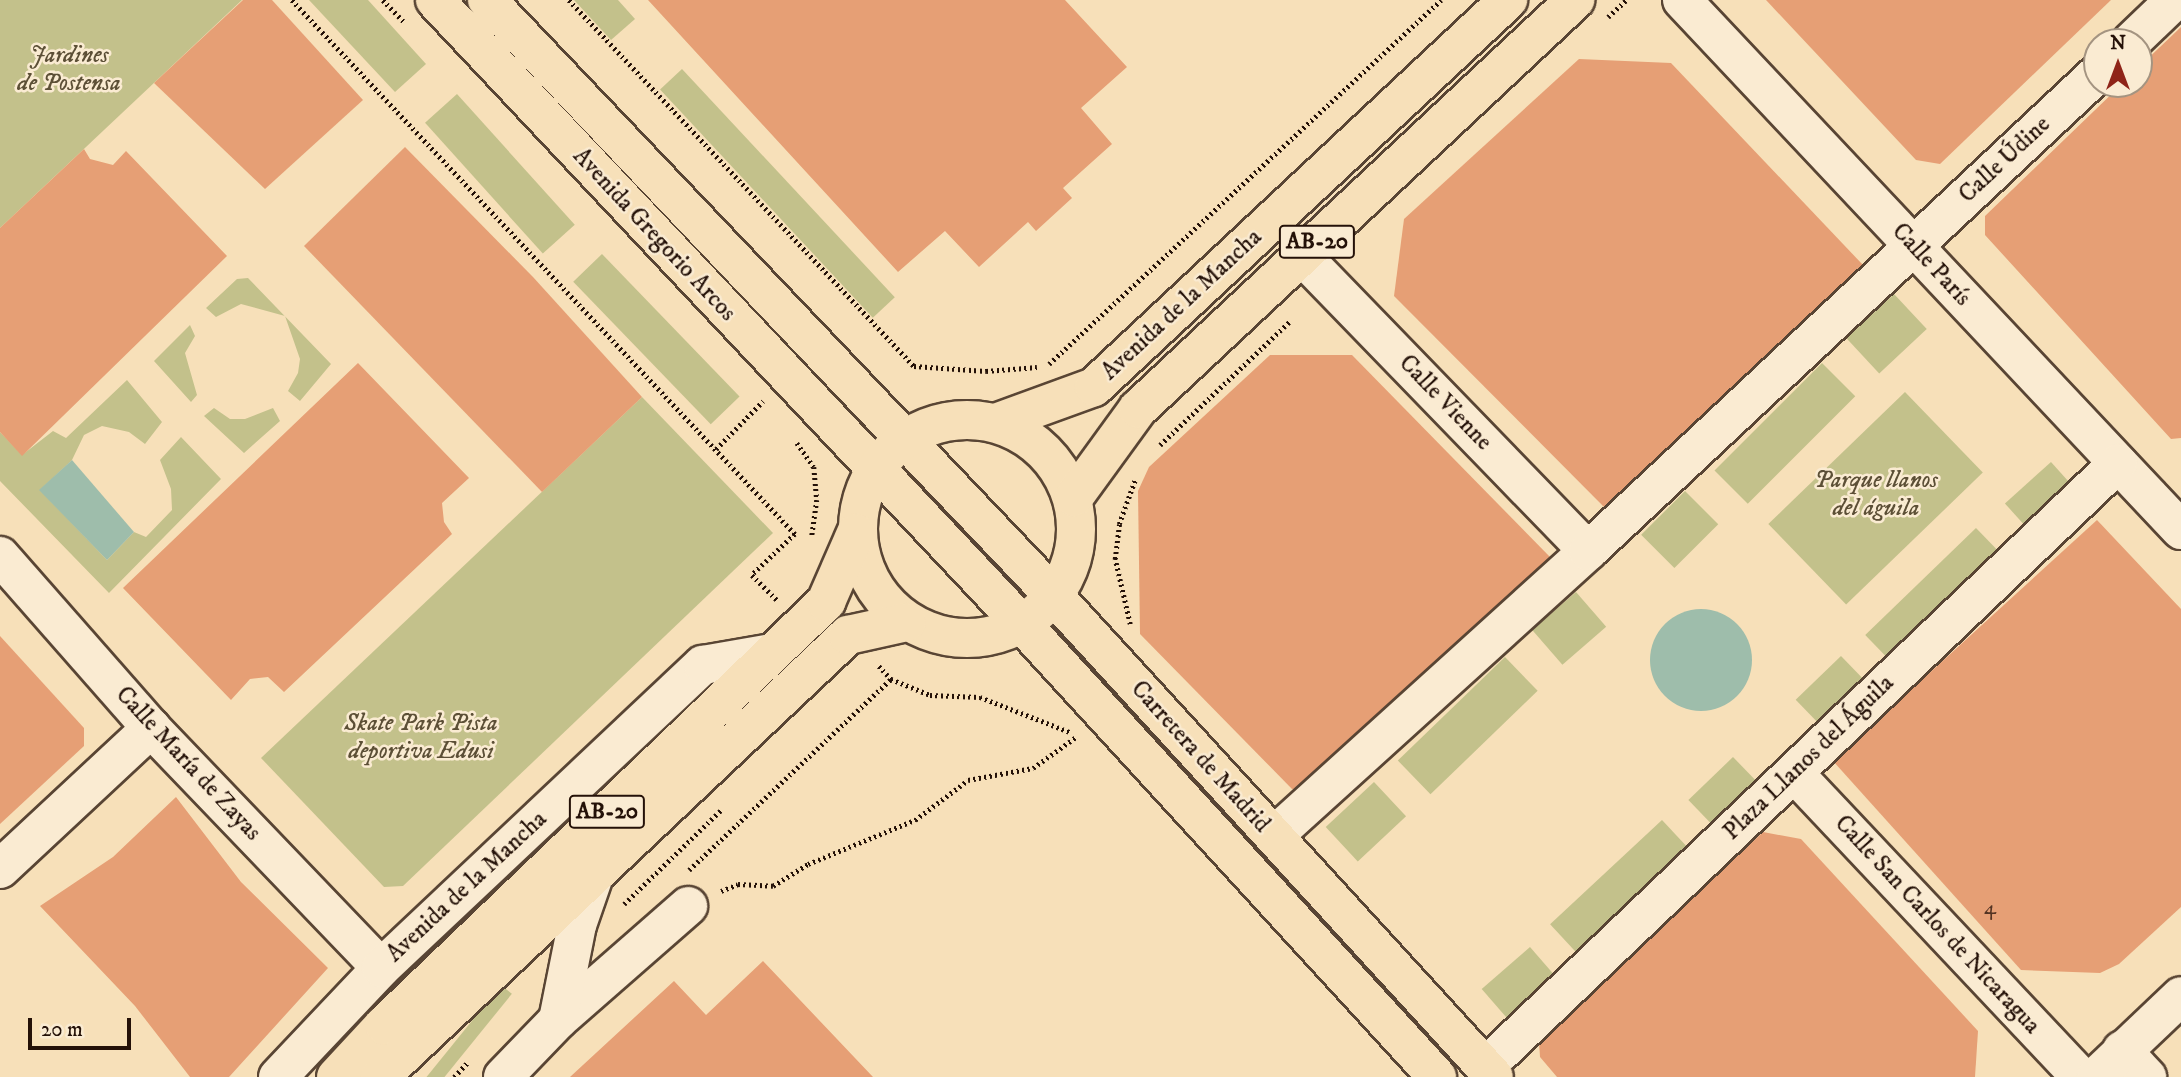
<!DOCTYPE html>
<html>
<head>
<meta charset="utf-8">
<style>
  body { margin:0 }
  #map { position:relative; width:2181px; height:1077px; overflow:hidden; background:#f7e0b9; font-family:"IM FELL DW Pica",serif }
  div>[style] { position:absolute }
  .green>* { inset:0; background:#c3c18b; transform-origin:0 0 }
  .water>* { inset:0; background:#9ebdab }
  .round { border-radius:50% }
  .building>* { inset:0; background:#e69f75 }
  .path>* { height:4.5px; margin-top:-2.25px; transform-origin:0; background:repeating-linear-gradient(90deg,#241108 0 2px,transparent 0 5.5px) }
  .roads { filter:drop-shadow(2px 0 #594534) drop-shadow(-2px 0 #594534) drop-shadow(0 2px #594534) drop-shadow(0 -2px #594534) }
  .minor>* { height:38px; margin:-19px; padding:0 19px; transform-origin:19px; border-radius:19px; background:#faebd2 }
  .major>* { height:38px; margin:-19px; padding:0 19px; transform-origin:19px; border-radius:19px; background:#f7e0b9 }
  .major>.ring { margin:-19px; padding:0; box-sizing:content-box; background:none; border:38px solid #f7e0b9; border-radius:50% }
  span { translate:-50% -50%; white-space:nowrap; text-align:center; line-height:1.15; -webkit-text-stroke:5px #faebd2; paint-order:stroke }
  .number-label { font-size:21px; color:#543423 }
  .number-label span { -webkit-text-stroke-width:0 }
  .shield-label span { padding:2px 5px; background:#faebd2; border:2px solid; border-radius:5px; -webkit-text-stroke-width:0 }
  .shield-label { font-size:23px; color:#241108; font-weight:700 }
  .park-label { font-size:24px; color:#5c4f36; font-style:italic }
  .street-label { font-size:24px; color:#241108 }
  .north { position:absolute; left:2083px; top:28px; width:70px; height:70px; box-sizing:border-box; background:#faebd2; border:2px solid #a49481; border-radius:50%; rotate:0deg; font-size:19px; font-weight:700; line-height:28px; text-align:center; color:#241108 }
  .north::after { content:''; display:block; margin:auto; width:24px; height:32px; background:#8f2418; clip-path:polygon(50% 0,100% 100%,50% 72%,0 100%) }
  .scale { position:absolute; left:28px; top:1018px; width:103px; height:32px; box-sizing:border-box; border:4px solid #241108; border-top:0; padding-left:9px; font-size:21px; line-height:24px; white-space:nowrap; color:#241108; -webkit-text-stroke:5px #faebd2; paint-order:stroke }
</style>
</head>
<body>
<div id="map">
  <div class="green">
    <i style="clip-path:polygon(0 0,242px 0,0 228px)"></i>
    <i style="clip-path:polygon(309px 0,368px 0,426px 64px,395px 92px)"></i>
    <i style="clip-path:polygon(574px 0,618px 0,635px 19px,611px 40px)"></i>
    <i style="left:682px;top:69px;width:312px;height:30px;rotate:47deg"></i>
    <i style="left:457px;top:94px;width:176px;height:43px;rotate:48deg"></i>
    <i style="left:602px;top:254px;width:198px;height:40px;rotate:46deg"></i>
    <i style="clip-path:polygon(248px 278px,331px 364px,300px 401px,288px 391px,298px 373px,300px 359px,285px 316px,241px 304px,216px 317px,206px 308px,237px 279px)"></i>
    <i style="left:1894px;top:294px;width:48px;height:65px;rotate:47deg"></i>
    <i style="clip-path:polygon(190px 325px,195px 336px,185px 353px,197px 395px,191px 402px,154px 361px)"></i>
    <i style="left:1822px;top:363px;width:47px;height:152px;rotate:45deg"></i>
    <i style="clip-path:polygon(127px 380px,162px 422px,145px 444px,129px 432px,102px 426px,84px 435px,72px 460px,40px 490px,107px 560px,134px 532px,146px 537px,172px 510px,171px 489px,160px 460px,181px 437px,221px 479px,109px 593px,0 481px,0 432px,22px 455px,53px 431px,66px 438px)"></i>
    <i style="left:1905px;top:392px;width:112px;height:190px;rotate:46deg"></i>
    <i style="clip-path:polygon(642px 397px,773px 533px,403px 886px,384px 887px,261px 758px)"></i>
    <i style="clip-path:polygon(214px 408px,230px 419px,245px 419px,273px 408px,280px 421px,244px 453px,204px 416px)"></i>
    <i style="left:2051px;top:462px;width:45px;height:62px;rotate:48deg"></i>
    <i style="left:1685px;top:491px;width:47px;height:62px;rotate:45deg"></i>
    <i style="left:1976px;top:528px;width:47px;height:154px;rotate:46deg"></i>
    <i style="left:1576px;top:592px;width:46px;height:58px;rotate:49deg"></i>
    <i style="left:1841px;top:656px;width:46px;height:63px;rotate:46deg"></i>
    <i style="left:1505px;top:657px;width:47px;height:149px;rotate:46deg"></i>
    <i style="left:1733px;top:757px;width:46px;height:62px;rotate:46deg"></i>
    <i style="left:1374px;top:782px;width:47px;height:66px;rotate:47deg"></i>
    <i style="left:1662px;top:820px;width:49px;height:153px;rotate:47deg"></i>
    <i style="left:1530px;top:947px;width:45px;height:64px;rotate:49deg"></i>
    <i style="left:501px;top:985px;width:14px;height:127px;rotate:39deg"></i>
  </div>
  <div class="water">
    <i style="clip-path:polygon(72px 460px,134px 532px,107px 560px,39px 490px)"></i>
    <i class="round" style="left:1650px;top:609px;width:102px;height:102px"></i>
  </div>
  <div class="building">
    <i style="clip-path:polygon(243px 0,272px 0,363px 100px,265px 189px,154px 83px)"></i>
    <i style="clip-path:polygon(648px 0,1065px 0,1127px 67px,1081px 108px,1112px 144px,1063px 188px,1072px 198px,1036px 231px,1028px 222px,979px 267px,945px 231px,898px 272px)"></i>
    <i style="clip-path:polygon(1766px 0,2111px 0,1940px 164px,1916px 160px)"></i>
    <i style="clip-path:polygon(2181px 27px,2181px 438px,2171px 439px,1985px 235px,1985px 216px,2122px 84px,2139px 84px,2139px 67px)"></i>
    <i style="clip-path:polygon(1579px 59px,1671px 63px,1863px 265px,1608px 511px,1394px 296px,1404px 219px)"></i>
    <i style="clip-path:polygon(405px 147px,533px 277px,642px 397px,542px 492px,304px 246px)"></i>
    <i style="clip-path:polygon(84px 149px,90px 159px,113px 165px,126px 151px,227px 256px,22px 456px,0 432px,0 228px)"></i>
    <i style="clip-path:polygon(1270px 355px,1352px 355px,1550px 557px,1550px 573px,1305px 790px,1292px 789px,1140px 634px,1138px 491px,1149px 467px)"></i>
    <i style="clip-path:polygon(358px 363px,469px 478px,442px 503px,444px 522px,452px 534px,284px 692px,268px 677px,250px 679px,231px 700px,123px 588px)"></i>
    <i style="clip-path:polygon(2097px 520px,2181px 609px,2181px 907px,2119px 964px,2100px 973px,2021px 970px,1833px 761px)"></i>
    <i style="clip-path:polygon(0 636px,84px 728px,84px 746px,0 824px)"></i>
    <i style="clip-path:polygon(176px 797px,241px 882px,328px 968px,229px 1077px,190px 1077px,135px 1006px,40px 906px,113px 857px)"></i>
    <i style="clip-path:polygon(1763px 832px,1801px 839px,1978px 1031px,1975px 1077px,1557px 1077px,1540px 1057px,1539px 1042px)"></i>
    <i style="clip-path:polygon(763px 961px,873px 1077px,570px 1077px,674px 981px,706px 1015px)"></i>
  </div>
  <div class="path">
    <i style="left:292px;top:0;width:734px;rotate:46.71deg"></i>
    <i style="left:795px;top:534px;width:59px;rotate:136.4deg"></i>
    <i style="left:752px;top:575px;width:37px;rotate:45deg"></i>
    <i style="left:383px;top:0;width:30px;rotate:46deg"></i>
    <i style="left:569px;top:0;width:503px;rotate:46.69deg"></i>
    <i style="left:914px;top:366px;width:72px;rotate:4deg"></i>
    <i style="left:986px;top:371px;width:51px;rotate:-4.5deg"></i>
    <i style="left:1608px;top:17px;width:25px;rotate:-43deg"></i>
    <i style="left:1049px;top:364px;width:535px;rotate:-42.88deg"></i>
    <i style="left:797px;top:443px;width:29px;rotate:55deg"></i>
    <i style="left:814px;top:467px;width:33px;rotate:85deg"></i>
    <i style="left:817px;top:500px;width:37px;rotate:98deg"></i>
    <i style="left:1160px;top:445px;width:180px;rotate:-43.6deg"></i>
    <i style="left:716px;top:449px;width:67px;rotate:-45.6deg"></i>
    <i style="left:1130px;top:624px;width:67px;rotate:-103deg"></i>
    <i style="left:1115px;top:559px;width:35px;rotate:-83deg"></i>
    <i style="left:1119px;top:524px;width:47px;rotate:-70deg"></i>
    <i style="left:879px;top:666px;width:18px;rotate:47deg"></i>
    <i style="left:689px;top:870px;width:278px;rotate:-43.4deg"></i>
    <i style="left:891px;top:679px;width:42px;rotate:22.3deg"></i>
    <i style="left:930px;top:695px;width:50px;rotate:2.3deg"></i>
    <i style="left:980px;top:697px;width:97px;rotate:21.3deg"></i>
    <i style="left:721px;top:891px;width:18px;rotate:-22deg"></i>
    <i style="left:738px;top:884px;width:35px;rotate:3deg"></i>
    <i style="left:773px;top:886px;width:41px;rotate:-32.2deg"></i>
    <i style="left:808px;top:864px;width:116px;rotate:-22.4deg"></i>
    <i style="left:915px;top:820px;width:66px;rotate:-37deg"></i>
    <i style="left:968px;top:780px;width:66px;rotate:-10.5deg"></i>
    <i style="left:1033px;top:768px;width:53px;rotate:-35.8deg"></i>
    <i style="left:624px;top:904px;width:135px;rotate:-44.1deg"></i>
    <i style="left:454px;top:1077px;width:21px;rotate:-47deg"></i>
  </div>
  <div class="roads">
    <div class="minor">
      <i style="left:1682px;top:0;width:728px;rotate:46.73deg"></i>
      <i style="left:2131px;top:42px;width:61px;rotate:-43.7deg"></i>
      <i style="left:1302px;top:256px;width:411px;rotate:45.9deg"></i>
      <i style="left:0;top:556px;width:229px;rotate:48.7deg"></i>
      <i style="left:151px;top:728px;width:332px;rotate:46.2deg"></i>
      <i style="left:1794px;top:773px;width:417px;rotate:46.7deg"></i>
      <i style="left:1287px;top:824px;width:406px;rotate:-42.2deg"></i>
      <i style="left:1588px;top:551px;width:698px;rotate:-43.14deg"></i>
      <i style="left:0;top:869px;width:207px;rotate:-43deg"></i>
      <i style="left:558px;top:1020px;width:173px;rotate:-41.2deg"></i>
      <i style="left:2122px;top:1050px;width:37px;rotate:47deg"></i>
      <i style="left:1500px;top:1053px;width:854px;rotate:-43.67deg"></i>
      <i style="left:278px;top:1077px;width:150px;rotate:-46.6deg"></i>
      <i style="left:381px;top:968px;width:442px;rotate:-43.3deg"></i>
      <i style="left:703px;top:665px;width:70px;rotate:-9.9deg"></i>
      <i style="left:503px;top:1077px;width:79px;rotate:-46deg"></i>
      <i style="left:558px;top:1020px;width:97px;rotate:-78.7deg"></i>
      <i style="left:577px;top:925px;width:55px;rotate:-70.9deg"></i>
      <i style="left:2096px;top:1077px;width:117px;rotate:-43.6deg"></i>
    </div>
    <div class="major">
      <i style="left:435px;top:0;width:858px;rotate:46.75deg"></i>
      <i style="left:1023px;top:625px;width:613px;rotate:47.51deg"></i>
      <i style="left:487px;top:0;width:824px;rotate:46.43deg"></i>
      <i style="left:1055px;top:597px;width:650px;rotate:47.55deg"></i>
      <i class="ring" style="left:858px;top:420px;width:180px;height:180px"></i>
      <i style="left:998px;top:422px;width:102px;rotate:-20deg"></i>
      <i style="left:1094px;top:387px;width:567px;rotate:-43.07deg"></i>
      <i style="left:1074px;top:497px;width:109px;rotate:-54deg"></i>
      <i style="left:1138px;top:409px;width:599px;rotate:-43.1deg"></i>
      <i style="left:336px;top:1077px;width:71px;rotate:-47.3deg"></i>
      <i style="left:384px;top:1025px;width:612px;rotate:-43.74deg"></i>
      <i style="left:826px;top:602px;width:75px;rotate:-66.5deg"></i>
      <i style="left:380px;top:1077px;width:644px;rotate:-43.36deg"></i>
      <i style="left:848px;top:635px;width:60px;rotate:-12.4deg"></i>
    </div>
  </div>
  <div class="number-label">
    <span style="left:1990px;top:908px">4</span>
  </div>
  <div class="shield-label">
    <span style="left:1317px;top:242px">AB-20</span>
    <span style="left:607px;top:812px">AB-20</span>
  </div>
  <div class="park-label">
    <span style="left:69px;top:70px">Jardines<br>de Postensa</span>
    <span style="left:1876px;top:495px">Parque llanos<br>del águila</span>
    <span style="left:421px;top:738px">Skate Park Pista<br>deportiva Edusi</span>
  </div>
  <div class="street-label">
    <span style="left:2005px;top:160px;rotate:-43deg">Calle Údine</span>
    <span style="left:654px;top:235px;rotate:47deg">Avenida Gregorio Arcos</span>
    <span style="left:1931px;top:265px;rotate:47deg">Calle París</span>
    <span style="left:1182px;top:305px;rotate:-43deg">Avenida de la Mancha</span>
    <span style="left:1445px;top:403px;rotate:46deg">Calle Vienne</span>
    <span style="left:1200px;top:757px;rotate:48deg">Carretera de Madrid</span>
    <span style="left:1809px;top:758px;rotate:-44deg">Plaza Llanos del Águila</span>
    <span style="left:188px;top:764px;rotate:47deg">Calle María de Zayas</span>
    <span style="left:467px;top:887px;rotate:-43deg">Avenida de la Mancha</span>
    <span style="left:1937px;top:925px;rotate:47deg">Calle San Carlos de Nicaragua</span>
  </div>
  <div class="north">N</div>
  <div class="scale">20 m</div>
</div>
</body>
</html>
